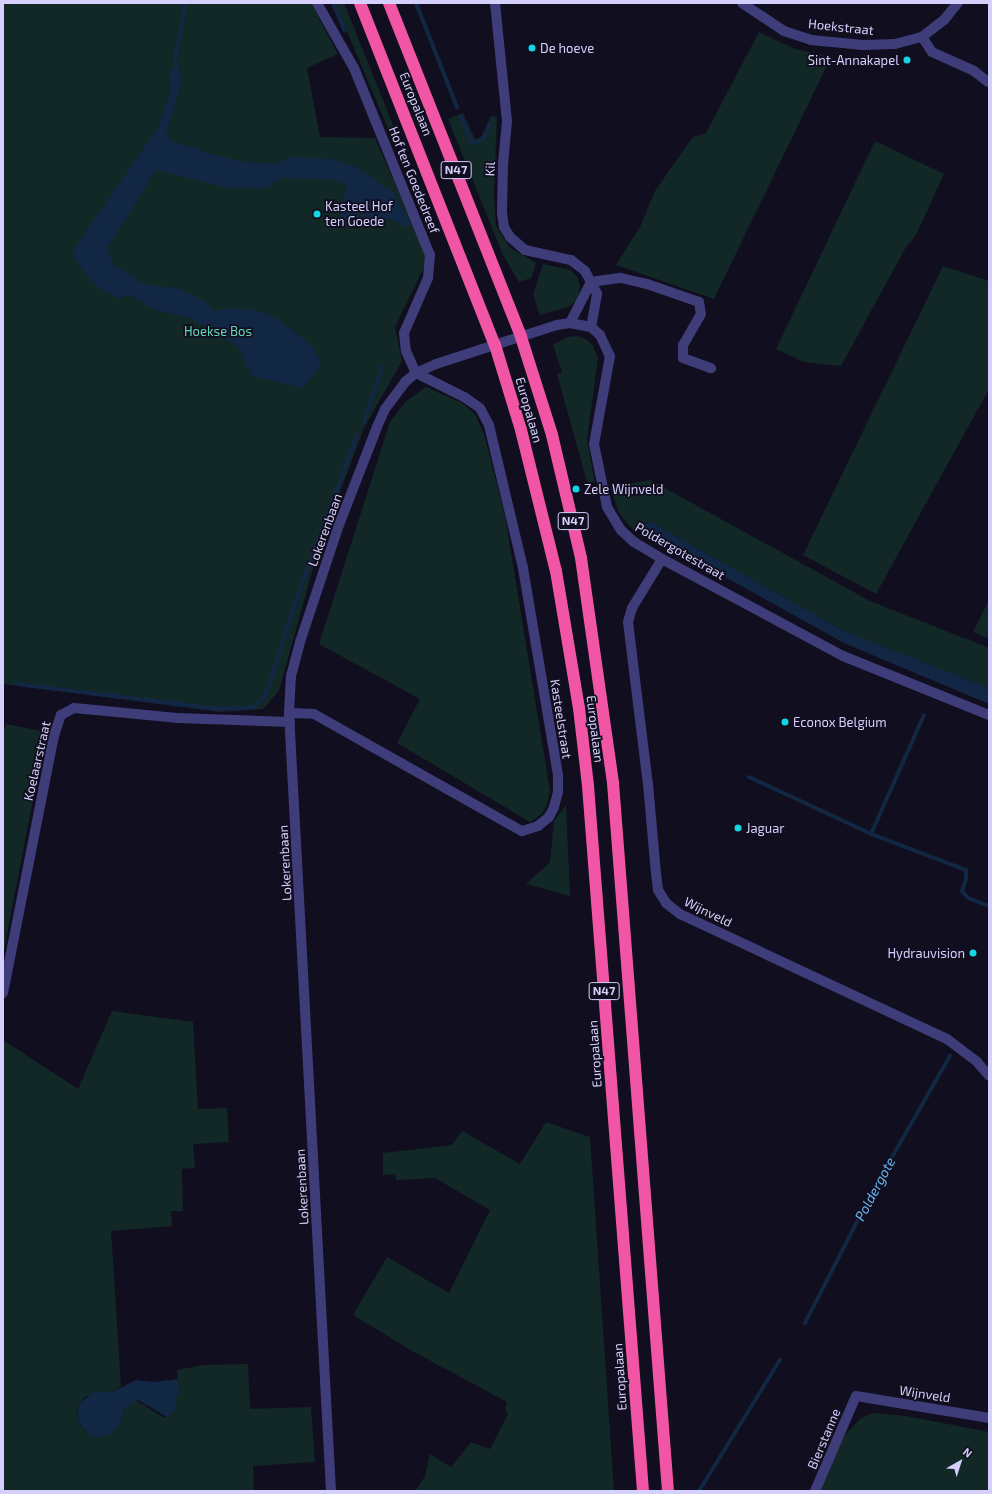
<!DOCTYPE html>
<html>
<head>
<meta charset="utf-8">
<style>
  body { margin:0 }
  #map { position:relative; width:992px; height:1494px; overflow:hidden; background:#110e1f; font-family:"Exo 2",sans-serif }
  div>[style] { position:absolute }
  .green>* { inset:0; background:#122827 }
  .water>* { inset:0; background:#122744 }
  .stream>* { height:4px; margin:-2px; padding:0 2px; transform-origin:2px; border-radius:2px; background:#122744 }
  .minor>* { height:10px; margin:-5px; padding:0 5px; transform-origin:5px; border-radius:5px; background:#3e3d7a }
  .highway>* { height:12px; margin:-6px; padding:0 6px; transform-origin:6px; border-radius:6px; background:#f155a5 }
  .dots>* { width:11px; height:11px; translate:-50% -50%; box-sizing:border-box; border:2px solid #110e1f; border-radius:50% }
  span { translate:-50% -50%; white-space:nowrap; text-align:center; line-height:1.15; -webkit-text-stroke:3.5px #110e1f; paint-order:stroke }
  .shield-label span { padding:1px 3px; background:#110e1f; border:1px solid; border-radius:3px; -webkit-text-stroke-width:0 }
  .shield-label { font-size:12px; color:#d4d0fb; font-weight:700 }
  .street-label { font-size:13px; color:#d4d0fb }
  .poi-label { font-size:13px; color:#d4d0fb }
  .left { translate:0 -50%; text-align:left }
  .right { translate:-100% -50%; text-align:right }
  .park-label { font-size:13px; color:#63d4b4 }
  .water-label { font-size:14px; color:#67b6f2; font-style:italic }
  .frame { position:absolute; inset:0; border:4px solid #d4d0fb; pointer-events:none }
  .north { position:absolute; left:940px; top:1442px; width:40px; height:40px; -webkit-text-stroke:3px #110e1f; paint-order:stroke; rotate:39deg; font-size:11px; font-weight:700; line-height:16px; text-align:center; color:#d4d0fb }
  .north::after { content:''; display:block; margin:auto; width:14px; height:18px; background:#d4d0fb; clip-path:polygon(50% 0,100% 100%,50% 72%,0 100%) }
</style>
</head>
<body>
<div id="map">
  <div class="green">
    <i style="clip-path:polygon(3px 3px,311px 3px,338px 54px,307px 68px,320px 137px,375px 138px,424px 249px,426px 263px,395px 327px,402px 361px,364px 428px,318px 550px,279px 691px,263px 709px,221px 712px,3px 684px)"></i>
    <i style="clip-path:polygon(335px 3px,344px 3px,397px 135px,392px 138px)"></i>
    <i style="clip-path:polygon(759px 32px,795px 49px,831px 57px,714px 299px,616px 265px,640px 227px,655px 191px,693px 137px,706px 133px)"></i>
    <i style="clip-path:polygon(463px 113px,475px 139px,481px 137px,491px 116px,497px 117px,494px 193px,496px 226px,510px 248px,536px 263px,531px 278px,519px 282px,503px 255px,448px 119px)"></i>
    <i style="clip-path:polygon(875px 141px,944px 174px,916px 235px,906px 247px,841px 366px,804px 362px,776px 349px)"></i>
    <i style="clip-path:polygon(543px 264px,571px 270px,578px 278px,580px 287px,577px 300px,569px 307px,540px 315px,533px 295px)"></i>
    <i style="clip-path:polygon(943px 266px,989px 281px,989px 389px,876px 594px,803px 555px)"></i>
    <i style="clip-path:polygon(568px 337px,577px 336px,587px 340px,593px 346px,598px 358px,587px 440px,595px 483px,587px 482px,557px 374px,562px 372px,553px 345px)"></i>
    <i style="clip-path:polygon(426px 387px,462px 403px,475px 414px,484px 434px,505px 516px,550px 791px,548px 802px,542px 814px,530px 822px,397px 743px,420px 699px,319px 644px,390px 422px,405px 402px)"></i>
    <i style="clip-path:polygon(650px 480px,870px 601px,989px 648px,989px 688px,842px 630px,649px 521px,633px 530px,619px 513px,610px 487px)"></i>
    <i style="clip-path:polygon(989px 600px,989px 639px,973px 632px)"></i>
    <i style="clip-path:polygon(6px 724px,46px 732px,3px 956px,3px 733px)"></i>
    <i style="clip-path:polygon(566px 805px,570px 896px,526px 884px,550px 862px,554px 821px)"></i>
    <i style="clip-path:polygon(112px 1011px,193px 1022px,198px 1109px,227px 1108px,229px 1142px,193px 1144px,195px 1168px,182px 1169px,183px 1211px,171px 1211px,172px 1226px,111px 1231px,121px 1386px,112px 1392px,85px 1397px,78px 1407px,77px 1420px,85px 1431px,94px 1436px,122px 1419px,126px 1407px,136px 1400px,164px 1418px,175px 1410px,175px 1398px,179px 1393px,177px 1370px,204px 1365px,248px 1364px,250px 1409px,311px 1407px,315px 1462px,253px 1466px,254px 1491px,3px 1491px,3px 1040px,78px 1089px)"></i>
    <i style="clip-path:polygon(546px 1122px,590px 1137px,614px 1491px,415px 1491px,425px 1476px,430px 1454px,451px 1467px,471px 1442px,490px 1449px,508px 1414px,505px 1409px,507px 1402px,414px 1352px,353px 1315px,387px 1257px,449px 1293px,490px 1210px,435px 1178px,396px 1180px,395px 1174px,383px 1175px,383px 1153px,452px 1145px,462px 1131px,520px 1164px)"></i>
    <i style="clip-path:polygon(873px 1413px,906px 1416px,989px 1432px,989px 1491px,819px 1491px,843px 1437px,861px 1418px)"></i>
  </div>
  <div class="water">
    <i style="clip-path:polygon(evenodd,172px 68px,177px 69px,183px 76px,166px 133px,170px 139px,187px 147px,196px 147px,201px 151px,238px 161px,275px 164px,289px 157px,332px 159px,358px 168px,393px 192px,411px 224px,407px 228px,391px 219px,370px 223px,340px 224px,338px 220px,347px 185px,330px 179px,282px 178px,266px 188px,228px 188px,156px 170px,107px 249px,114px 265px,146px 285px,177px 288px,203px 300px,215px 311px,233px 308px,258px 311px,278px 319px,312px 346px,320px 361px,318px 370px,303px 388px,252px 376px,238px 347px,208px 327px,184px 316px,155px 310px,128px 294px,120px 299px,100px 289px,83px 271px,72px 252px,159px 126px,171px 90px,169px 74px,172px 68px,363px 201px,369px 206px,369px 212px,358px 216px,354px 209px,358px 202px,363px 201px)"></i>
    <i style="clip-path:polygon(649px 521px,842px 630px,989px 688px,989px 704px,844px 643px,639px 529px)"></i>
    <i style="clip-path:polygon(178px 1379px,179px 1394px,175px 1398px,175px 1410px,167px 1417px,138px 1400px,126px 1407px,118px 1427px,109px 1435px,98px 1437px,89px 1435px,77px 1420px,79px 1404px,94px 1392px,112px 1392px,136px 1380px,153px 1382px)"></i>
  </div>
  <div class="stream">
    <i style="left:333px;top:3px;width:30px;rotate:67deg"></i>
    <i style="left:416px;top:3px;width:112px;rotate:68.5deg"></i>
    <i style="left:177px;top:69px;width:11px;rotate:-100deg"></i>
    <i style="left:175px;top:58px;width:56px;rotate:-78.7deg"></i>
    <i style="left:461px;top:116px;width:26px;rotate:69deg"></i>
    <i style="left:470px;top:140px;width:7px;rotate:27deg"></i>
    <i style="left:476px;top:143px;width:11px;rotate:-34deg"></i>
    <i style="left:485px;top:137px;width:14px;rotate:-69deg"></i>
    <i style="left:364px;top:422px;width:58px;rotate:-71.9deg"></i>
    <i style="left:17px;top:684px;width:203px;rotate:7.1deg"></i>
    <i style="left:218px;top:709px;width:35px;rotate:-3deg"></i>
    <i style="left:253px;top:707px;width:13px;rotate:-42deg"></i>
    <i style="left:263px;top:698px;width:14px;rotate:-65deg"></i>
    <i style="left:269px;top:685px;width:89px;rotate:-72.4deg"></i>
    <i style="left:296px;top:600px;width:176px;rotate:-69.7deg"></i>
    <i style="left:749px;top:777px;width:135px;rotate:25deg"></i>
    <i style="left:871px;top:834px;width:102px;rotate:20.8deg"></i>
    <i style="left:966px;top:870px;width:9px;rotate:90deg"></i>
    <i style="left:966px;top:879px;width:13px;rotate:108deg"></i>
    <i style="left:962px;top:891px;width:9px;rotate:49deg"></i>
    <i style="left:968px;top:898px;width:22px;rotate:21deg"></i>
    <i style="left:871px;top:834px;width:130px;rotate:-66deg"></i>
    <i style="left:805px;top:1323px;width:155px;rotate:-62.8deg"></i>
    <i style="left:876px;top:1185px;width:149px;rotate:-60.2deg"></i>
    <i style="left:699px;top:1491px;width:154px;rotate:-58.3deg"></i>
  </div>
  <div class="minor">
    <i style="left:317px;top:3px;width:75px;rotate:60.4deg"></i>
    <i style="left:354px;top:68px;width:202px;rotate:67.9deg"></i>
    <i style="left:430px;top:255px;width:23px;rotate:95deg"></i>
    <i style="left:428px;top:278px;width:60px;rotate:113.6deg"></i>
    <i style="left:404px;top:333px;width:18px;rotate:84deg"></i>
    <i style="left:406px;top:351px;width:24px;rotate:66deg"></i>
    <i style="left:495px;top:3px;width:119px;rotate:84.2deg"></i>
    <i style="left:507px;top:121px;width:43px;rotate:95.3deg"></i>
    <i style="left:503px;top:164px;width:49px;rotate:91.2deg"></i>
    <i style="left:502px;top:213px;width:14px;rotate:82deg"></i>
    <i style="left:504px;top:227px;width:12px;rotate:59deg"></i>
    <i style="left:510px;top:237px;width:20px;rotate:41deg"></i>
    <i style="left:525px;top:250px;width:47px;rotate:12.3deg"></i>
    <i style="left:571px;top:260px;width:18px;rotate:38deg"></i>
    <i style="left:585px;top:271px;width:26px;rotate:62deg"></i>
    <i style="left:597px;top:294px;width:34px;rotate:100deg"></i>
    <i style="left:742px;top:3px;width:50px;rotate:33.7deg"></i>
    <i style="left:784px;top:31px;width:28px;rotate:18deg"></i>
    <i style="left:811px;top:40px;width:52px;rotate:5.5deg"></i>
    <i style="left:863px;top:45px;width:32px;rotate:-2deg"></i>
    <i style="left:895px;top:44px;width:28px;rotate:-15deg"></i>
    <i style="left:922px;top:37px;width:28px;rotate:-38deg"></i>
    <i style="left:944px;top:20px;width:22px;rotate:-51deg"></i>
    <i style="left:922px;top:37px;width:18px;rotate:56deg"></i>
    <i style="left:932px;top:52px;width:46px;rotate:24.3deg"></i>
    <i style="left:974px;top:71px;width:18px;rotate:38deg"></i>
    <i style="left:591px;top:282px;width:30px;rotate:-8deg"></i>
    <i style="left:621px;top:278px;width:27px;rotate:13deg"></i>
    <i style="left:647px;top:284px;width:55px;rotate:19.1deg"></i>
    <i style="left:699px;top:302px;width:12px;rotate:81deg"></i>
    <i style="left:701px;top:314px;width:36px;rotate:120deg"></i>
    <i style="left:683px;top:345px;width:13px;rotate:90deg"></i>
    <i style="left:683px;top:358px;width:30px;rotate:20deg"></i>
    <i style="left:570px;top:323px;width:46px;rotate:-62.9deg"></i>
    <i style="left:662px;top:559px;width:57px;rotate:121.5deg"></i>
    <i style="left:632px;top:608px;width:15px;rotate:106deg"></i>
    <i style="left:628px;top:622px;width:163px;rotate:83deg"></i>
    <i style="left:648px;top:784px;width:89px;rotate:84.9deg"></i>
    <i style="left:656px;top:873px;width:17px;rotate:83deg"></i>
    <i style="left:658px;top:890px;width:15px;rotate:58deg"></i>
    <i style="left:666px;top:903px;width:18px;rotate:38deg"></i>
    <i style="left:680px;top:914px;width:295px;rotate:25.1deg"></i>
    <i style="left:947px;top:1039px;width:38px;rotate:37deg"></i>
    <i style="left:977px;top:1062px;width:18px;rotate:49deg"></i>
    <i style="left:289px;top:713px;width:25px;rotate:2deg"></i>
    <i style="left:314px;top:714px;width:239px;rotate:29.4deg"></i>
    <i style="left:522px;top:831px;width:17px;rotate:-17deg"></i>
    <i style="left:538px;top:826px;width:14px;rotate:-39deg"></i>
    <i style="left:549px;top:817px;width:11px;rotate:-63deg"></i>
    <i style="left:554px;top:807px;width:16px;rotate:-75deg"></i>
    <i style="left:558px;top:792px;width:17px;rotate:-90deg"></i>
    <i style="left:558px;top:775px;width:210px;rotate:-99.6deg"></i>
    <i style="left:523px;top:568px;width:147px;rotate:-103.4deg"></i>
    <i style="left:489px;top:425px;width:19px;rotate:-118deg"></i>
    <i style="left:480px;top:408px;width:19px;rotate:-145deg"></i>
    <i style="left:464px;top:397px;width:54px;rotate:-153.4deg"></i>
    <i style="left:3px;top:993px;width:262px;rotate:-78.8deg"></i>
    <i style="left:54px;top:736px;width:22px;rotate:-72deg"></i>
    <i style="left:61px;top:715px;width:15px;rotate:-28deg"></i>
    <i style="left:74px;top:708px;width:103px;rotate:5.5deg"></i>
    <i style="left:177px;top:718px;width:113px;rotate:2deg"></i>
    <i style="left:331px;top:1491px;width:779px;rotate:-93.09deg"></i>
    <i style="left:289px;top:713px;width:37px;rotate:-87deg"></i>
    <i style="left:291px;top:676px;width:35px;rotate:-75deg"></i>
    <i style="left:300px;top:642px;width:123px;rotate:-71.6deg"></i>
    <i style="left:339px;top:525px;width:105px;rotate:-68.8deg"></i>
    <i style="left:377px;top:427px;width:20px;rotate:-66deg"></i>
    <i style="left:385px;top:409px;width:34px;rotate:-53deg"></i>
    <i style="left:405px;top:382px;width:14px;rotate:-39deg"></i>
    <i style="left:416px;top:373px;width:22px;rotate:-24deg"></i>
    <i style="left:436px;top:364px;width:127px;rotate:-17.9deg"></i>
    <i style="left:557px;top:325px;width:13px;rotate:-9deg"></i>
    <i style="left:570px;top:323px;width:21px;rotate:11deg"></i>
    <i style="left:591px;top:327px;width:12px;rotate:42deg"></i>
    <i style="left:600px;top:335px;width:23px;rotate:65deg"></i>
    <i style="left:610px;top:356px;width:89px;rotate:100.3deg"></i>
    <i style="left:594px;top:444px;width:64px;rotate:78.3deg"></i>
    <i style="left:607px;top:507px;width:27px;rotate:59deg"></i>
    <i style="left:621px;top:530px;width:18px;rotate:43deg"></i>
    <i style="left:634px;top:542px;width:33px;rotate:31deg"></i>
    <i style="left:662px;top:559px;width:205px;rotate:28.2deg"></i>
    <i style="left:843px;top:656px;width:157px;rotate:22deg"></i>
    <i style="left:815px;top:1491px;width:103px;rotate:-66.7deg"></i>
    <i style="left:856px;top:1396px;width:135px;rotate:9.4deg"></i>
  </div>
  <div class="highway">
    <i style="left:360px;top:3px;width:368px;rotate:68.5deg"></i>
    <i style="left:495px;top:345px;width:89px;rotate:73deg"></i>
    <i style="left:521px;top:430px;width:145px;rotate:76.1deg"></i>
    <i style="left:556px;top:571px;width:139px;rotate:80.5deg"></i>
    <i style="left:579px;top:708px;width:79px;rotate:83.4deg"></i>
    <i style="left:588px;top:786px;width:707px;rotate:85.54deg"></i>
    <i style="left:389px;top:3px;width:359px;rotate:68.4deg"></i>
    <i style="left:521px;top:337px;width:103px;rotate:72.4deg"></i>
    <i style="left:552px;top:435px;width:126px;rotate:76.7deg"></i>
    <i style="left:581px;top:558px;width:227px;rotate:81.9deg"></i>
    <i style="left:613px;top:783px;width:710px;rotate:85.56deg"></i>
  </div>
  <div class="dots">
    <i style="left:532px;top:48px;background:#13d5e4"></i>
    <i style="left:907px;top:60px;background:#13d5e4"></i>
    <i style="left:317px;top:214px;background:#13d5e4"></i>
    <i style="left:576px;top:489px;background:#13d5e4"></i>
    <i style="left:785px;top:722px;background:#13d5e4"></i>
    <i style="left:738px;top:828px;background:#13d5e4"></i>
    <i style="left:973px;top:953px;background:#13d5e4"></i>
  </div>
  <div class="shield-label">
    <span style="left:456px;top:170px">N47</span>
    <span style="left:573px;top:521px">N47</span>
    <span style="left:604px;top:991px">N47</span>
  </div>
  <div class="street-label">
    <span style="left:841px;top:27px;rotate:6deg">Hoekstraat</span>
    <span style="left:416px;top:104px;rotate:68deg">Europalaan</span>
    <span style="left:490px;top:169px;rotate:-87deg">Kil</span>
    <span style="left:414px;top:180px;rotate:68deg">Hof ten Goededreef</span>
    <span style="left:529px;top:410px;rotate:74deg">Europalaan</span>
    <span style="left:325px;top:530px;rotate:-70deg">Lokerenbaan</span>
    <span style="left:680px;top:551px;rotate:30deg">Poldergotestraat</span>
    <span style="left:561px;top:719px;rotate:81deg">Kasteelstraat</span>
    <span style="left:595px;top:729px;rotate:83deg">Europalaan</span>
    <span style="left:37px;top:761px;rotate:-77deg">Koelaarstraat</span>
    <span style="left:285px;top:863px;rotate:-93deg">Lokerenbaan</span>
    <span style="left:708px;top:912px;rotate:26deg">Wijnveld</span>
    <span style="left:595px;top:1054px;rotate:-94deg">Europalaan</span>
    <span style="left:302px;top:1187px;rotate:-93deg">Lokerenbaan</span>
    <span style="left:620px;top:1377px;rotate:-94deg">Europalaan</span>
    <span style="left:925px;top:1394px;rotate:9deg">Wijnveld</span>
    <span style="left:824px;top:1439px;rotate:-67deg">Bierstanne</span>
  </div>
  <div class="poi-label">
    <span class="left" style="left:540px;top:48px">De hoeve</span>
    <span class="right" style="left:899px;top:60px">Sint-Annakapel</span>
    <span class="left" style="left:325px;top:214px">Kasteel Hof<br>ten Goede</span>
    <span class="left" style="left:584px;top:489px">Zele Wijnveld</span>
    <span class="left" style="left:793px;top:722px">Econox Belgium</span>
    <span class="left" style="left:746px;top:828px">Jaguar</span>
    <span class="right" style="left:965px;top:953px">Hydrauvision</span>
  </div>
  <div class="park-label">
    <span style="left:218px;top:331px">Hoekse Bos</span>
  </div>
  <div class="water-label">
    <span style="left:875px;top:1189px;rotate:-62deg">Poldergote</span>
  </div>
  <div class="frame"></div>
  <div class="north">N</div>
</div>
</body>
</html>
